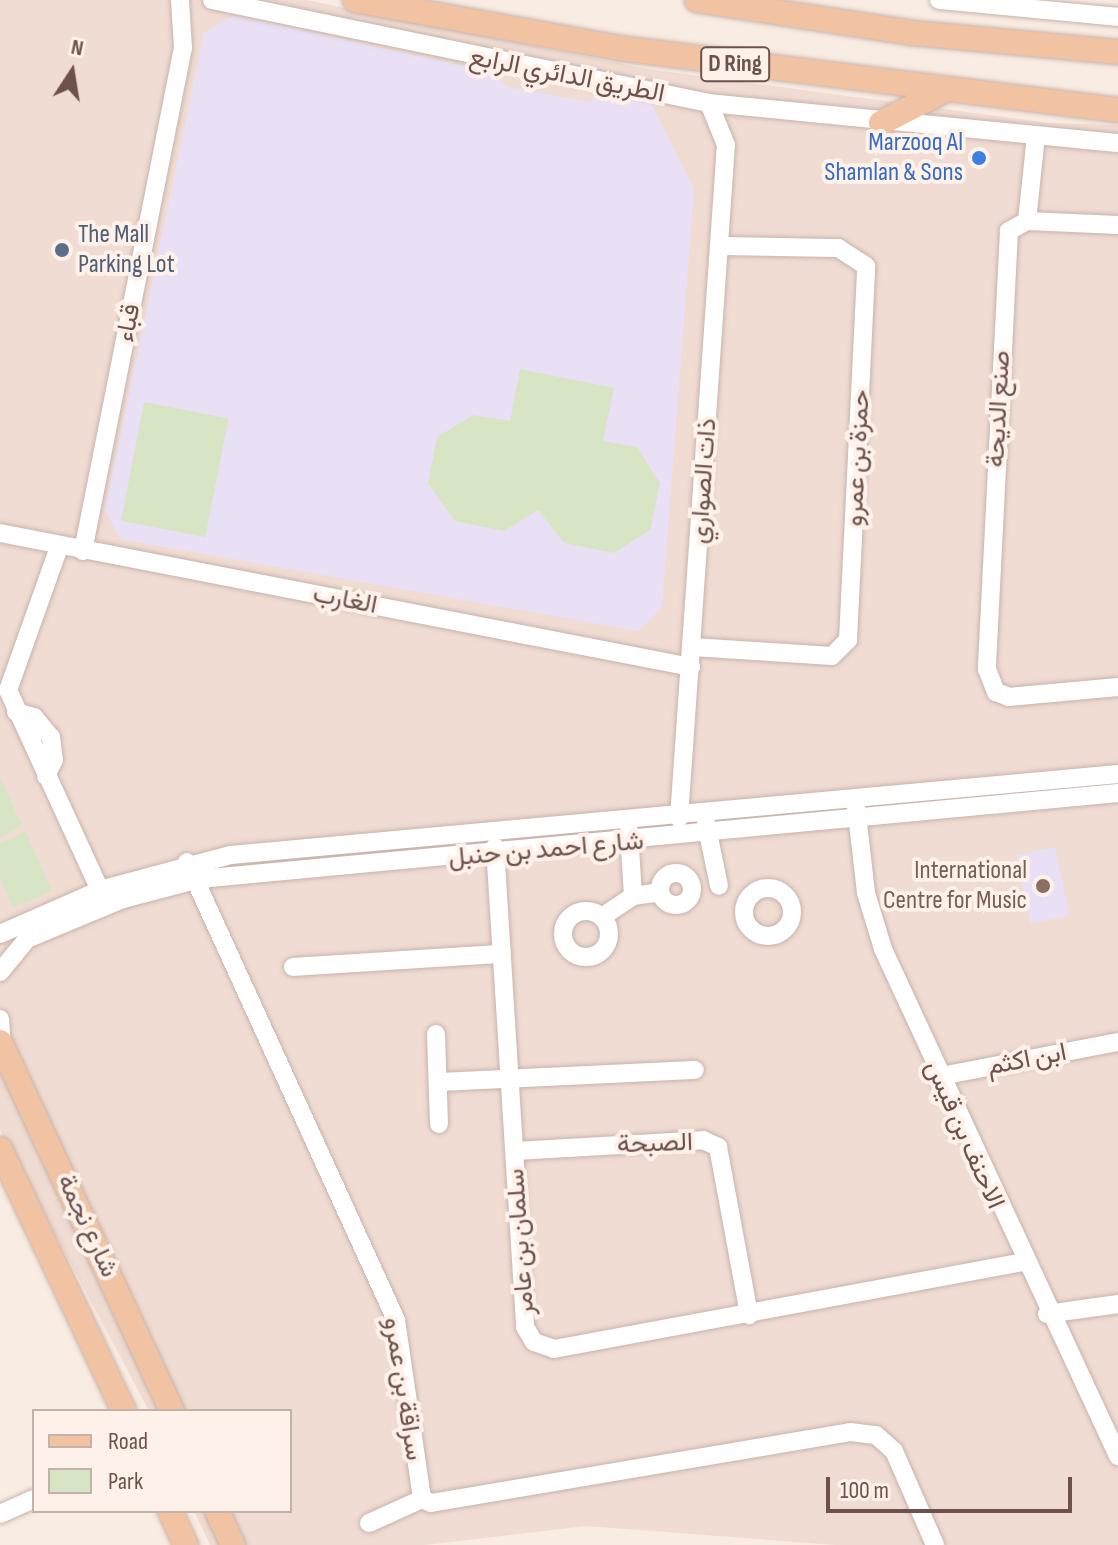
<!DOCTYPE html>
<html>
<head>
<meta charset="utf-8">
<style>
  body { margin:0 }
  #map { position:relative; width:1118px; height:1545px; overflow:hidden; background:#f9ece3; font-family:"Sofia Sans Condensed",Vazirmatn,sans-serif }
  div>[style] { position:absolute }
  .residential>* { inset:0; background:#f0dcd3 }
  .education>* { inset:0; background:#e9e0f5; transform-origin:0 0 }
  .green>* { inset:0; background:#d8e5c4; transform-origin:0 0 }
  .roads { filter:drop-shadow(0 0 2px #c8b3ab) drop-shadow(0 0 2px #c8b3ab) }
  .minor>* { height:18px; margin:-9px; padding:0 9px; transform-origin:9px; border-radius:9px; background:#fff }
  .minor>.ring { margin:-9px; padding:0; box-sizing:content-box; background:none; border:18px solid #fff; border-radius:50% }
  .major>* { height:24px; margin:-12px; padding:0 12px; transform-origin:12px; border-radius:12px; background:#f1c3a3 }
  .dots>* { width:22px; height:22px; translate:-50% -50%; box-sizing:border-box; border:4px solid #fdf1e9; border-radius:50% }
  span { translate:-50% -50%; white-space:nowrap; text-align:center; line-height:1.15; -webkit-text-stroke:8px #fdf1e9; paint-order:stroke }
  .shield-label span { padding:2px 6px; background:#fdf1e9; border:2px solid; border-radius:6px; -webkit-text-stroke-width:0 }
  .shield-label { font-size:24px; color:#6e514c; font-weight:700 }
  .street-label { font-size:26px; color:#6e514c }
  .shop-label { font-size:26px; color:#366cbe }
  .right { translate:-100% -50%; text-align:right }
  .service-label { font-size:26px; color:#4e5e75 }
  .left { translate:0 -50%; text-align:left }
  .education-label { font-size:26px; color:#785e54 }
  .legend { position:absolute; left:32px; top:1409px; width:260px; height:104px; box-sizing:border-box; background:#fdf1e9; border:2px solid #c4b1aa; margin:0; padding:10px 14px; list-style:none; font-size:24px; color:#6e514c }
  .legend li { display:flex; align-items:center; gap:16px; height:40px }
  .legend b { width:40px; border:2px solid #c4b1aa }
  .north { position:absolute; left:32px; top:32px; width:80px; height:80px; -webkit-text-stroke:6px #fdf1e9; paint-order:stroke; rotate:12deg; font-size:22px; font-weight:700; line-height:32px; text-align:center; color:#6e514c }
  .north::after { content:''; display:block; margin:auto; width:28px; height:36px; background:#6e514c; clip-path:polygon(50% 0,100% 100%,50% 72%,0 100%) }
  .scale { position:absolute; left:826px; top:1477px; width:246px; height:36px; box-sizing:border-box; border:4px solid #6e514c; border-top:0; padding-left:10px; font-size:24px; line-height:28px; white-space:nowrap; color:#6e514c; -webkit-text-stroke:6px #fdf1e9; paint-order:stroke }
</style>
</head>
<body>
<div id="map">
  <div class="residential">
    <div style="clip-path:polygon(0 0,306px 0,647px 69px,1050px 123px,1118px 125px,1118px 1545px,835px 1545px,586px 1526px,425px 1545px,210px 1545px,194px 1511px,290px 1511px,290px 1411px,149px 1411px,0 1130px)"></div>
  </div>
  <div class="education">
    <div style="clip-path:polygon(234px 15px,492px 72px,507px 87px,590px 102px,595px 94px,651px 103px,694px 189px,662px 607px,639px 631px,120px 539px,105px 509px,204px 33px)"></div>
    <div style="left:1055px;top:847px;width:70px;height:40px;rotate:78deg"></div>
  </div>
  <div class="green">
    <div style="clip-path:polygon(520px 369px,614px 388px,603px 441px,637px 447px,660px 483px,650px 530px,614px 553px,564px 543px,538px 510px,504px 531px,455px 521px,428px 484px,437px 437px,473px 415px,510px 421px)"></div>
    <div style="left:144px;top:402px;width:86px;height:121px;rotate:11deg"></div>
    <div style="clip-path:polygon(0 776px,22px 826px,0 837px)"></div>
    <div style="clip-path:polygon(26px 832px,52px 891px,13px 908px,0 877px,0 843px)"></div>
  </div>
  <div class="roads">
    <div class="minor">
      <div style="left:212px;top:0;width:508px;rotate:11.71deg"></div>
      <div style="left:709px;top:103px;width:411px;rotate:5.6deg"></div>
      <div style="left:939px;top:0;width:180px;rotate:5.4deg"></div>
      <div style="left:1027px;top:221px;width:85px;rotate:-84deg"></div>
      <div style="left:1118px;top:225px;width:91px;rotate:-177.5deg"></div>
      <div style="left:1027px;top:221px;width:21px;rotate:151deg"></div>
      <div style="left:1009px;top:231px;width:439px;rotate:92.9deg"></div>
      <div style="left:987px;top:669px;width:25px;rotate:69deg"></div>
      <div style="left:996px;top:692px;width:14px;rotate:21deg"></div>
      <div style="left:1009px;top:697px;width:109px;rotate:-5.2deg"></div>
      <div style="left:0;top:533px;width:704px;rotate:10.97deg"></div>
      <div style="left:59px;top:547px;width:152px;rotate:109.6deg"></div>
      <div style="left:8px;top:690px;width:220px;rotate:65.3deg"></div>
      <div style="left:83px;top:551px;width:513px;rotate:-78.76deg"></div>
      <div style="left:183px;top:48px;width:48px;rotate:-93.6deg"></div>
      <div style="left:693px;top:647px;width:139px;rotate:3.7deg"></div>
      <div style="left:832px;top:656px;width:23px;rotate:-45deg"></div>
      <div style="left:848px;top:640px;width:374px;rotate:-87.2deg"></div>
      <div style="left:866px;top:266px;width:33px;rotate:-147deg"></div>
      <div style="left:838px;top:248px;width:118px;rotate:-179deg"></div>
      <div style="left:16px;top:712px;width:19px;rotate:16deg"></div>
      <div style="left:34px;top:717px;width:26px;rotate:50deg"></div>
      <div style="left:51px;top:737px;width:23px;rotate:83deg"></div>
      <div style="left:54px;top:760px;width:18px;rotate:117deg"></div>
      <div style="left:856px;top:806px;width:88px;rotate:83.4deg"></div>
      <div style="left:866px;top:893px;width:59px;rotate:73.1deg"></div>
      <div style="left:883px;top:949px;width:559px;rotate:65.13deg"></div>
      <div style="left:679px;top:818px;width:675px;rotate:-86.01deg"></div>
      <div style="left:726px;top:145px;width:45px;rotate:-112deg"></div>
      <div style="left:706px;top:823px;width:64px;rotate:78.3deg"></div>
      <div style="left:629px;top:831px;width:65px;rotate:86.5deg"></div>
      <div style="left:495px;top:847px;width:481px;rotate:86.4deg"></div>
      <div style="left:525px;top:1327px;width:17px;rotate:59deg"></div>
      <div style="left:534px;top:1342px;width:21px;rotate:19deg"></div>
      <div style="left:554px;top:1349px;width:476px;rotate:-10.5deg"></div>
      <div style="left:187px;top:862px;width:503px;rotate:65.47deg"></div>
      <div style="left:396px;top:1320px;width:181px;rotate:81.7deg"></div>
      <div style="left:422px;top:1499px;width:10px;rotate:24deg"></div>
      <div style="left:431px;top:1503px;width:425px;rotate:-9.6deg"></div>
      <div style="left:850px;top:1432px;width:26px;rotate:7deg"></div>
      <div style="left:876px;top:1435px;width:24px;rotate:42deg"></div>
      <div style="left:894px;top:1451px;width:103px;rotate:66.4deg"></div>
      <div class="ring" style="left:660px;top:873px;width:14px;height:14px"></div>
      <div class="ring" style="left:744px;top:888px;width:30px;height:30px"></div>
      <div class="ring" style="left:563px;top:911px;width:28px;height:28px"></div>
      <div style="left:602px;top:917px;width:37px;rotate:-34deg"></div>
      <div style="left:633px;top:896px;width:27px;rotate:-8deg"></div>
      <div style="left:0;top:934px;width:109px;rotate:-23.7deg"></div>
      <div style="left:100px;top:890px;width:136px;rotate:-15deg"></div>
      <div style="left:231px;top:855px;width:891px;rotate:-5.22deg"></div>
      <div style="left:293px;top:967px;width:209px;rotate:-3.6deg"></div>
      <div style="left:0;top:972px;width:43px;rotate:-50.7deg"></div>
      <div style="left:27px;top:939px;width:104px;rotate:-22.6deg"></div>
      <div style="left:123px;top:899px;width:79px;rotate:-14.7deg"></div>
      <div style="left:199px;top:879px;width:923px;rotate:-5.35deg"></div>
      <div style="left:0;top:1019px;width:27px;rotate:86deg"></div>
      <div style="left:436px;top:1034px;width:90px;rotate:88.1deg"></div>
      <div style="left:936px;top:1077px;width:185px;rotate:-10.9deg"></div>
      <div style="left:438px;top:1082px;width:257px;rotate:-2.7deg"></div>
      <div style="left:515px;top:1151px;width:188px;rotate:-3.3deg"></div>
      <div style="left:703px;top:1140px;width:17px;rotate:25deg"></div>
      <div style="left:718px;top:1147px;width:171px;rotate:79.5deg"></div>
      <div style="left:1047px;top:1314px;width:72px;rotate:-8deg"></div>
      <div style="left:0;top:1514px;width:37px;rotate:-24deg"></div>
      <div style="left:369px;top:1523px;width:58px;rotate:-24.4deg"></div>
    </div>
    <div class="major">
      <div style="left:355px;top:0;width:267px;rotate:10.3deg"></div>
      <div style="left:618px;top:48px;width:504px;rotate:7.07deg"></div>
      <div style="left:697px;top:0;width:219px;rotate:8.7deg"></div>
      <div style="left:913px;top:33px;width:206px;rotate:5.3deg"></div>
      <div style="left:881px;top:123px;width:74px;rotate:-27.3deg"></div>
      <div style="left:0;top:1042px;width:407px;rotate:65deg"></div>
      <div style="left:0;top:1149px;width:290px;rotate:64.7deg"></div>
      <div style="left:170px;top:1511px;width:38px;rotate:65deg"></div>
      <div style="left:217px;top:1511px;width:38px;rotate:65deg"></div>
    </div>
  </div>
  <div class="dots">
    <div style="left:979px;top:158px;background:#3f7fe0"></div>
    <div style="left:62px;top:250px;background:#5c6f8a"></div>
    <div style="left:1043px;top:886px;background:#8d6e63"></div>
  </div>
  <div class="shield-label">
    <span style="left:735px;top:64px">D Ring</span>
  </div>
  <div class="street-label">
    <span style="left:567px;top:76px;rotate:11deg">الطريق الدائري الرابع</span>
    <span style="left:129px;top:323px;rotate:-79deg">قباء</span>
    <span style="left:999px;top:409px;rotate:-87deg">صنع الديحة</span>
    <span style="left:858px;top:458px;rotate:-87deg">حمزة بن عمرو</span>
    <span style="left:704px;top:481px;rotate:-86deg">ذات الصواري</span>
    <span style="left:345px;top:600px;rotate:11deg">الغارب</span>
    <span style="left:546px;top:850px;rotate:-5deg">شارع احمد بن حنبل</span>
    <span style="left:1027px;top:1060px;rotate:-11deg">ابن اكثم</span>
    <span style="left:964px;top:1135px;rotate:66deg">الاحنف بن قيس</span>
    <span style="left:655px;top:1144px;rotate:-2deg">الصبحة</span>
    <span style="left:87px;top:1226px;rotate:65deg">شارع نجمة</span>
    <span style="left:521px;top:1242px;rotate:-94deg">سلمان بن عامر</span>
    <span style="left:403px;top:1389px;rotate:81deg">سراقة بن عمرو</span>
  </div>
  <div class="shop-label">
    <span class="right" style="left:963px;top:158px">Marzooq Al<br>Shamlan &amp; Sons</span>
  </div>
  <div class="service-label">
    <span class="left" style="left:78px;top:250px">The Mall<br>Parking Lot</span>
  </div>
  <div class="education-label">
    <span class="right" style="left:1027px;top:886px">International<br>Centre for Music</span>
  </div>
  <ul class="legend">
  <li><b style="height:10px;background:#f1c3a3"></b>Road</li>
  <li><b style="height:22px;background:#d8e5c4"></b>Park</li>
  </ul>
  <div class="north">N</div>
  <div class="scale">100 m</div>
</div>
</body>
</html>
